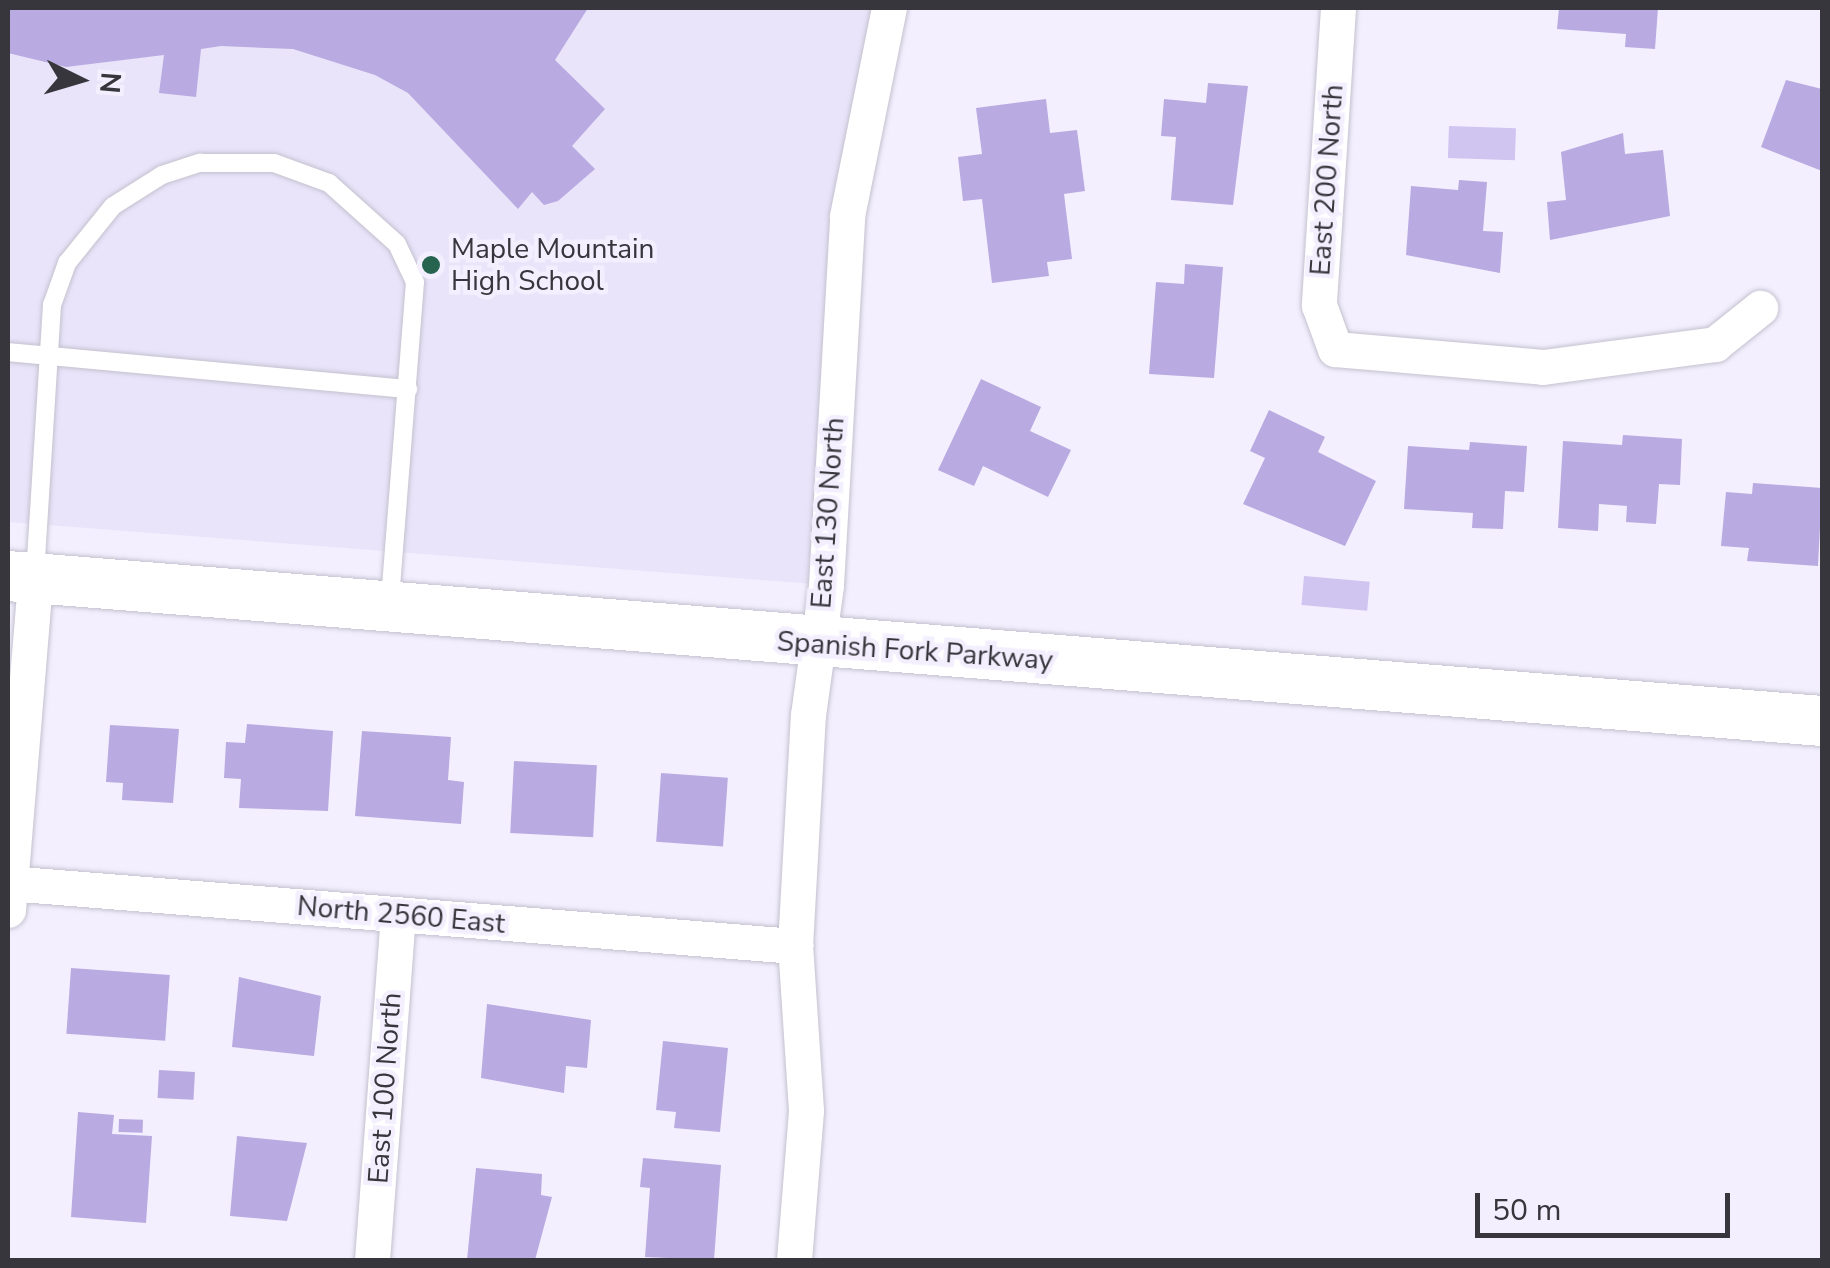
<!DOCTYPE html>
<html>
<head>
<meta charset="utf-8">
<style>
  body { margin:0 }
  #map { position:relative; width:1830px; height:1268px; overflow:hidden; background:#f3effe; font-family:"Nunito Sans",sans-serif }
  div>[style] { position:absolute }
  .built>* { inset:0; background:#e9e4fa }
  .green>* { inset:0; background:#d0c4f1; transform-origin:0 0 }
  .building>* { inset:0; background:#b9aae1; transform-origin:0 0 }
  .roads { filter:drop-shadow(0 0 2px #c4c1cf) drop-shadow(0 0 2px #c4c1cf) }
  .lane>* { height:18px; margin:-9px; padding:0 9px; transform-origin:9px; border-radius:9px; background:#fff }
  .street>* { height:35px; margin:-17.5px; padding:0 17.5px; transform-origin:17.5px; border-radius:17.5px; background:#fff }
  .secondary>* { height:50px; margin:-25px; padding:0 25px; transform-origin:25px; border-radius:25px; background:#fff }
  .dots>* { width:28px; height:28px; translate:-50% -50%; box-sizing:border-box; border:5px solid #f3effe; border-radius:50% }
  span { translate:-50% -50%; white-space:nowrap; text-align:center; line-height:1.15; -webkit-text-stroke:9px #f3effe; paint-order:stroke }
  .street-label { font-size:28px; color:#37363c }
  .poi-label { font-size:28px; color:#37363c }
  .left { translate:0 -50%; text-align:left }
  .frame { position:absolute; inset:0; border:10px solid #37363c; pointer-events:none }
  .north { position:absolute; left:30px; top:30px; width:100px; height:100px; -webkit-text-stroke:8px #f3effe; paint-order:stroke; rotate:95deg; font-size:28px; font-weight:700; line-height:40px; text-align:center; color:#37363c }
  .north::after { content:''; display:block; margin:auto; width:35px; height:45px; background:#37363c; clip-path:polygon(50% 0,100% 100%,50% 72%,0 100%) }
  .scale { position:absolute; left:1475px; top:1193px; width:255px; height:45px; box-sizing:border-box; border:5px solid #37363c; border-top:0; padding-left:12px; font-size:30px; line-height:35px; white-space:nowrap; color:#37363c; -webkit-text-stroke:8px #f3effe; paint-order:stroke }
</style>
</head>
<body>
<div id="map">
  <div class="built">
    <div style="clip-path:polygon(8px 8px,877px 8px,826px 585px,8px 522px)"></div>
  </div>
  <div class="green">
    <div style="left:1449px;top:126px;width:67px;height:32px;rotate:2deg"></div>
    <div style="left:1304px;top:576px;width:66px;height:29px;rotate:5deg"></div>
  </div>
  <div class="building">
    <div style="clip-path:polygon(8px 8px,588px 8px,555px 60px,605px 109px,572px 146px,595px 169px,558px 201px,544px 205px,532px 192px,518px 209px,408px 93px,375px 75px,293px 49px,221px 46px,201px 49px,196px 97px,159px 93px,164px 55px,66px 67px,8px 53px)"></div>
    <div style="clip-path:polygon(1559px 8px,1658px 8px,1655px 49px,1625px 47px,1626px 34px,1557px 29px)"></div>
    <div style="clip-path:polygon(1786px 80px,1822px 89px,1822px 171px,1761px 147px)"></div>
    <div style="clip-path:polygon(1208px 83px,1248px 86px,1233px 205px,1171px 200px,1176px 137px,1161px 136px,1164px 99px,1206px 103px)"></div>
    <div style="clip-path:polygon(1046px 99px,1050px 133px,1077px 130px,1085px 191px,1064px 194px,1072px 259px,1047px 262px,1049px 276px,992px 283px,982px 199px,963px 201px,958px 157px,982px 154px,976px 108px)"></div>
    <div style="clip-path:polygon(1623px 133px,1625px 154px,1663px 150px,1670px 216px,1550px 240px,1547px 202px,1566px 200px,1561px 152px)"></div>
    <div style="clip-path:polygon(1459px 180px,1487px 182px,1483px 231px,1503px 232px,1500px 273px,1406px 255px,1411px 186px,1458px 190px)"></div>
    <div style="clip-path:polygon(1185px 264px,1223px 267px,1214px 378px,1149px 374px,1156px 282px,1184px 284px)"></div>
    <div style="clip-path:polygon(981px 379px,1041px 407px,1030px 431px,1071px 450px,1048px 497px,983px 466px,974px 486px,938px 470px)"></div>
    <div style="clip-path:polygon(1269px 410px,1325px 437px,1318px 452px,1376px 481px,1345px 546px,1243px 504px,1265px 458px,1250px 451px)"></div>
    <div style="clip-path:polygon(1623px 435px,1682px 439px,1680px 485px,1659px 484px,1656px 524px,1626px 522px,1627px 506px,1599px 504px,1598px 531px,1558px 528px,1563px 441px,1622px 445px)"></div>
    <div style="clip-path:polygon(1470px 442px,1527px 446px,1524px 492px,1505px 491px,1503px 529px,1472px 528px,1473px 513px,1404px 509px,1408px 446px,1469px 450px)"></div>
    <div style="clip-path:polygon(1753px 483px,1822px 488px,1818px 566px,1747px 561px,1749px 548px,1721px 546px,1726px 492px,1752px 494px)"></div>
    <div style="clip-path:polygon(247px 724px,333px 731px,328px 811px,239px 808px,241px 779px,224px 778px,226px 742px,245px 743px)"></div>
    <div style="clip-path:polygon(110px 725px,179px 729px,173px 803px,122px 800px,123px 783px,106px 782px)"></div>
    <div style="clip-path:polygon(362px 731px,451px 737px,448px 780px,464px 782px,461px 824px,355px 816px)"></div>
    <div style="left:514px;top:761px;width:83px;height:72px;rotate:3deg"></div>
    <div style="left:661px;top:773px;width:67px;height:69px;rotate:4deg"></div>
    <div style="left:71px;top:968px;width:99px;height:66px;rotate:4deg"></div>
    <div style="clip-path:polygon(239px 977px,321px 996px,314px 1056px,232px 1047px)"></div>
    <div style="clip-path:polygon(487px 1004px,591px 1020px,587px 1068px,566px 1066px,564px 1093px,481px 1078px)"></div>
    <div style="clip-path:polygon(663px 1041px,728px 1048px,720px 1132px,674px 1128px,676px 1112px,656px 1110px)"></div>
    <div style="left:159px;top:1070px;width:36px;height:28px;rotate:3deg"></div>
    <div style="clip-path:polygon(78px 1112px,114px 1115px,112px 1134px,152px 1136px,146px 1223px,71px 1217px)"></div>
    <div style="left:119px;top:1119px;width:24px;height:13px;rotate:2deg"></div>
    <div style="clip-path:polygon(237px 1136px,307px 1143px,287px 1221px,230px 1216px)"></div>
    <div style="clip-path:polygon(643px 1158px,721px 1165px,714px 1260px,645px 1257px,650px 1188px,640px 1187px)"></div>
    <div style="clip-path:polygon(476px 1168px,542px 1174px,541px 1195px,552px 1197px,535px 1260px,467px 1260px)"></div>
  </div>
  <div class="roads">
    <div class="lane">
      <div style="left:8px;top:352px;width:402px;rotate:5.3deg"></div>
      <div style="left:35px;top:575px;width:271px;rotate:-86.4deg"></div>
      <div style="left:52px;top:305px;width:45px;rotate:-70.3deg"></div>
      <div style="left:67px;top:263px;width:73px;rotate:-51.1deg"></div>
      <div style="left:113px;top:206px;width:58px;rotate:-32.3deg"></div>
      <div style="left:162px;top:175px;width:40px;rotate:-18deg"></div>
      <div style="left:200px;top:163px;width:74px"></div>
      <div style="left:274px;top:163px;width:59px;rotate:20deg"></div>
      <div style="left:329px;top:183px;width:91px;rotate:41.9deg"></div>
      <div style="left:397px;top:244px;width:42px;rotate:64.7deg"></div>
      <div style="left:415px;top:282px;width:322px;rotate:94.5deg"></div>
    </div>
    <div class="street">
      <div style="left:1338px;top:8px;width:298px;rotate:93.7deg"></div>
      <div style="left:1319px;top:305px;width:47px;rotate:70deg"></div>
      <div style="left:1335px;top:349px;width:209px;rotate:4.9deg"></div>
      <div style="left:1543px;top:367px;width:174px;rotate:-7.6deg"></div>
      <div style="left:1715px;top:344px;width:58px;rotate:-38.7deg"></div>
      <div style="left:8px;top:883px;width:790px;rotate:4.58deg"></div>
      <div style="left:8px;top:910px;width:332px;rotate:-85.3deg"></div>
      <div style="left:372px;top:1260px;width:346px;rotate:-85.7deg"></div>
      <div style="left:794px;top:1260px;width:150px;rotate:-85.4deg"></div>
      <div style="left:806px;top:1110px;width:164px;rotate:-93.8deg"></div>
      <div style="left:795px;top:946px;width:231px;rotate:-86.8deg"></div>
      <div style="left:808px;top:715px;width:131px;rotate:-82.1deg"></div>
      <div style="left:826px;top:585px;width:370px;rotate:-86.7deg"></div>
      <div style="left:847px;top:216px;width:212px;rotate:-78.6deg"></div>
    </div>
    <div class="secondary">
      <div style="left:8px;top:576px;width:1820px;rotate:4.57deg"></div>
    </div>
  </div>
  <div class="dots">
    <div style="left:431px;top:265px;background:#266450"></div>
  </div>
  <div class="street-label">
    <span style="left:1327px;top:180px;rotate:-86deg">East 200 North</span>
    <span style="left:828px;top:513px;rotate:-86deg">East 130 North</span>
    <span style="left:915px;top:651px;rotate:4deg">Spanish Fork Parkway</span>
    <span style="left:401px;top:915px;rotate:5deg">North 2560 East</span>
    <span style="left:385px;top:1088px;rotate:-86deg">East 100 North</span>
  </div>
  <div class="poi-label">
    <span class="left" style="left:451px;top:265px">Maple Mountain<br>High School</span>
  </div>
  <div class="frame"></div>
  <div class="north">N</div>
  <div class="scale">50 m</div>
</div>
</body>
</html>
